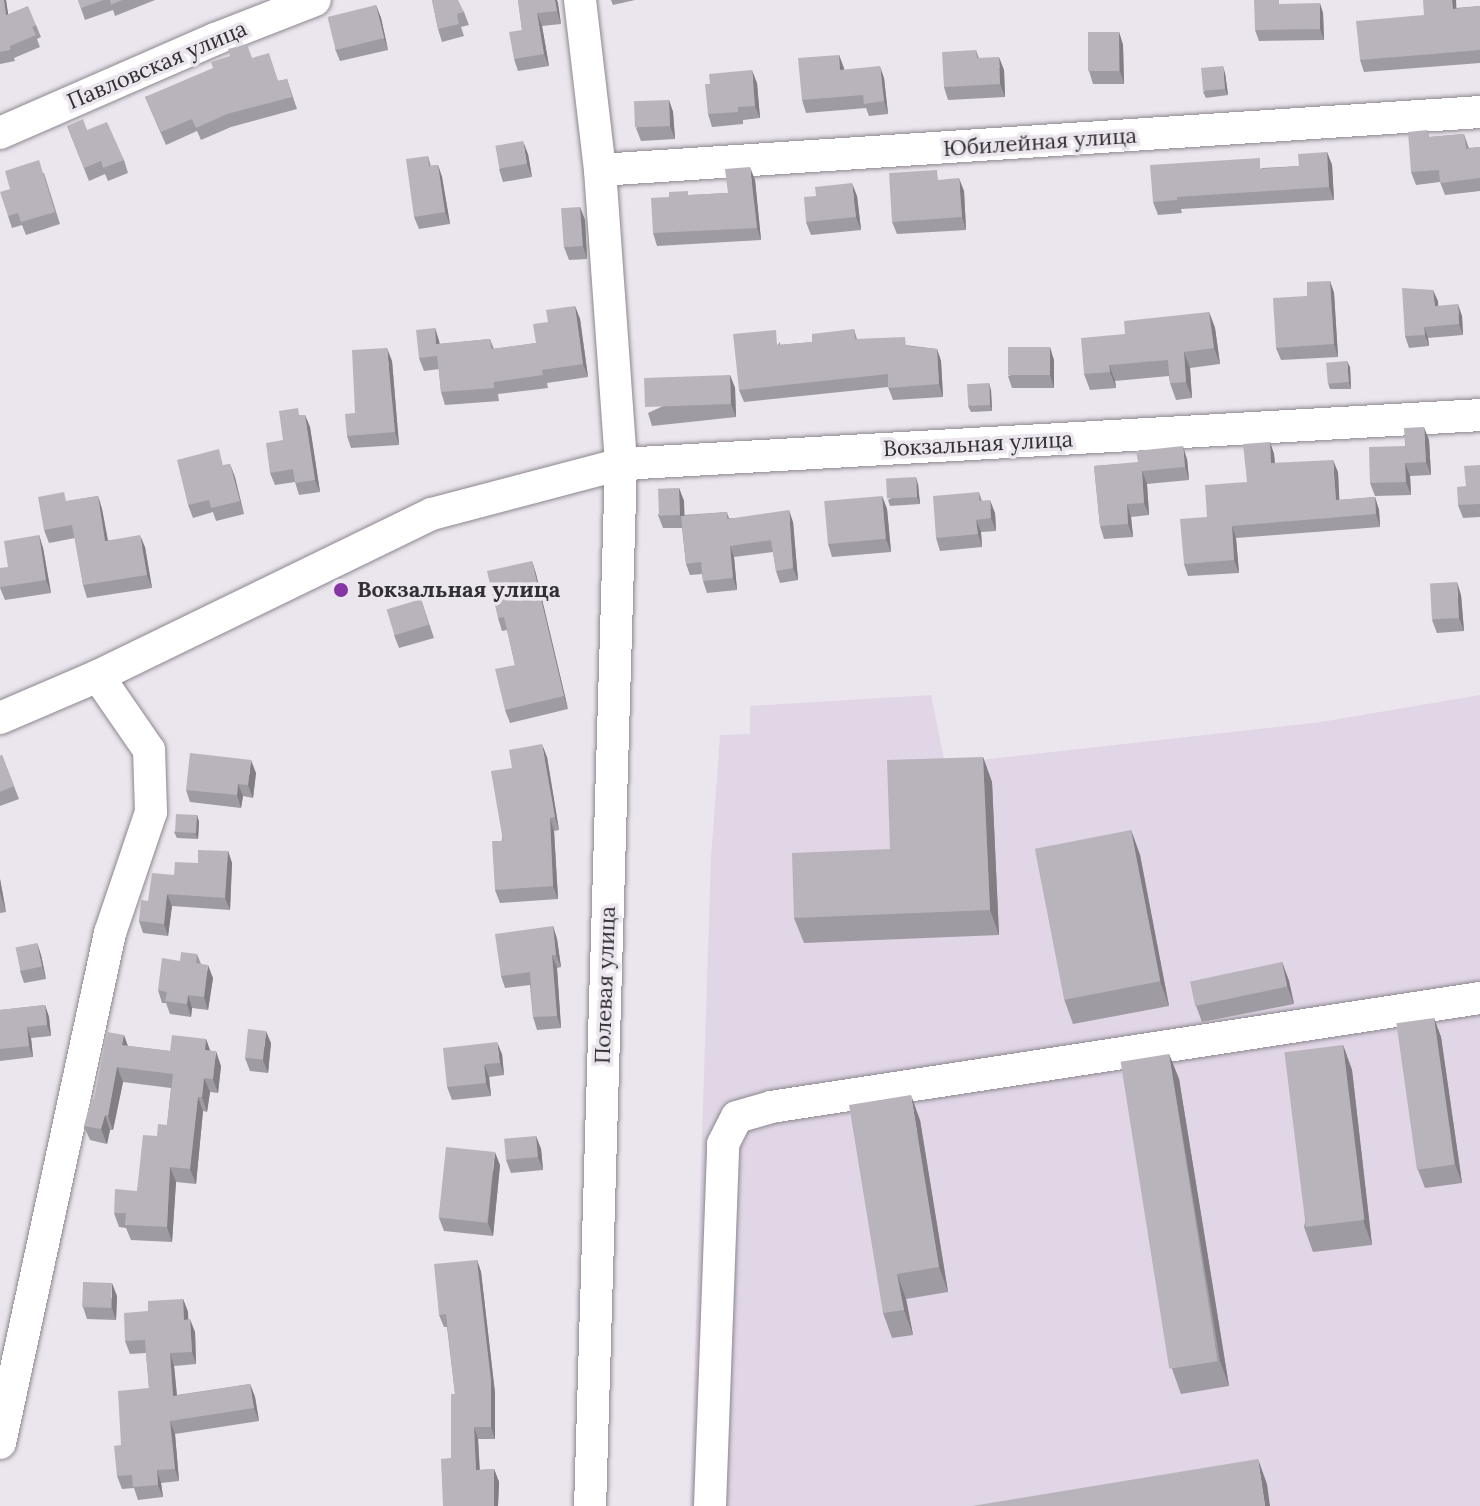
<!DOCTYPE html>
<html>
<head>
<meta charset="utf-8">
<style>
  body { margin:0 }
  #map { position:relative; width:1480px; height:1506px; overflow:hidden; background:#ebe5ed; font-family:Lora,serif }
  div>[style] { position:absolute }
  .built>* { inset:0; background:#e1d6e6 }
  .roads { filter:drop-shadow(0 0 2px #8c878f) drop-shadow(0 0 2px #8c878f) }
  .minor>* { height:32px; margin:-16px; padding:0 16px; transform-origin:16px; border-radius:16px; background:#fff }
  .wall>* { inset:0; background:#9f9ba2 }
  .shaded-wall>* { inset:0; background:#827e84 }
  .building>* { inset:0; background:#b9b4bc; transform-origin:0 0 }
  .dots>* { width:22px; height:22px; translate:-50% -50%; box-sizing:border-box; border:4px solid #ebe5ed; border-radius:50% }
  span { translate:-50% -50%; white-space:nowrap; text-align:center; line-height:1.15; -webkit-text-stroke:7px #ebe5ed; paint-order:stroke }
  .street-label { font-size:22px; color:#312f32 }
  .poi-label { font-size:22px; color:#312f32; font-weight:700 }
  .left { translate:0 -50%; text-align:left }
</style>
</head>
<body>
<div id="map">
  <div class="built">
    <div style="clip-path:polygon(931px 695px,945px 764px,1321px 722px,1480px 695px,1480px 1506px,690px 1506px,711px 859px,720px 735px,750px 734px,750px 706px)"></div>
  </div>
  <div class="roads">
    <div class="minor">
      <div style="left:580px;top:0;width:171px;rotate:83.3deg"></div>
      <div style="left:600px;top:170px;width:295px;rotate:85.9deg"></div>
      <div style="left:621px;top:464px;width:1042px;rotate:91.7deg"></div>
      <div style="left:0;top:133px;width:235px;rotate:-23.6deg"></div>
      <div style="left:215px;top:39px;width:107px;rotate:-21.3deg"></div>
      <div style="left:600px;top:170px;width:882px;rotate:-3.77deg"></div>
      <div style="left:0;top:718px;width:107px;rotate:-23.2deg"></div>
      <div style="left:98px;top:676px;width:371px;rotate:-25.9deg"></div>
      <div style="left:432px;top:514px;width:196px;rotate:-14.8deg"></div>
      <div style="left:621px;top:464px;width:860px;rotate:-3.26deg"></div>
      <div style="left:0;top:1443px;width:522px;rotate:-77.83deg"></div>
      <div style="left:110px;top:933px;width:128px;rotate:-71.3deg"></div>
      <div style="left:151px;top:812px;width:62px;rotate:-91.8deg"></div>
      <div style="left:149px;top:750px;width:90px;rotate:-124.6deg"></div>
      <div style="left:710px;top:1506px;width:362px;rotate:-87.9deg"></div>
      <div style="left:723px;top:1144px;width:30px;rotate:-63deg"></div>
      <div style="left:737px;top:1117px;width:35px;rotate:-16deg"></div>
      <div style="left:771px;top:1107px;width:717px;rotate:-8.74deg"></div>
    </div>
  </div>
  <div class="wall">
    <div style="clip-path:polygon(0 0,6px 0,8px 14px,36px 25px,41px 37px,37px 39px,40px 47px,14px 58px,15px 61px,0 64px)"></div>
    <div style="clip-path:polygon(78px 0,155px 0,115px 16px,113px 10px,85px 20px)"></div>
    <div style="clip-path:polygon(432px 0,464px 12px,469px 25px,461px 27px,464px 36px,442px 42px,438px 29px)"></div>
    <div style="clip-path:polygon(518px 0,557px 0,561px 24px,542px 26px,549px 66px,518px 71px,514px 59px,522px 30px)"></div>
    <div style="clip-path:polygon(611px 0,635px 0,613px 5px)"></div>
    <div style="clip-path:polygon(1456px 0,1456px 8px,1480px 6px,1480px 63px,1364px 72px,1360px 60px,1424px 15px)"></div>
    <div style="clip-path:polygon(1282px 4px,1323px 13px,1324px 40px,1259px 41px,1255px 30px)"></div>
    <div style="clip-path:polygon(376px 5px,381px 18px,388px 50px,340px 61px,335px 49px)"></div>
    <div style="clip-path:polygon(1119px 32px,1123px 45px,1124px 84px,1093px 84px,1089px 71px)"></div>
    <div style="clip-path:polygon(976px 50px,979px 58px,1004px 70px,1005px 97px,948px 100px,944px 87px)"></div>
    <div style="clip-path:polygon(839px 55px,844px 70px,884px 78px,888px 114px,869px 116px,866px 108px,806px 113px,802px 100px)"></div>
    <div style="clip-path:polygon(252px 58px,279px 81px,287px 79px,297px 109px,231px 127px,201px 140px,197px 131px,166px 145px,145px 97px)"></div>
    <div style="clip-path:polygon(1225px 73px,1228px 95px,1206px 98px,1203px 92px)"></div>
    <div style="clip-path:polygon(757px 83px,760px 118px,743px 120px,743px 124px,712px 127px,708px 114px)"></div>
    <div style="clip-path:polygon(669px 100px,673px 112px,675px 139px,641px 141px,636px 128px)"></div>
    <div style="clip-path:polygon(67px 126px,87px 130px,124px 160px,128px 173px,108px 181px,105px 174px,89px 181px)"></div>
    <div style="clip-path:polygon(1427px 130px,1429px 137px,1464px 134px,1469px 148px,1480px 147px,1480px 191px,1445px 195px,1440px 182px,1416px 185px,1411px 172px)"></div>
    <div style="clip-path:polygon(1327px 152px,1332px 165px,1334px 200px,1181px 209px,1182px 213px,1158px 215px,1153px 202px,1263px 168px,1299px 166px)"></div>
    <div style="clip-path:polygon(528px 154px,532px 177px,503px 182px,499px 169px)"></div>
    <div style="clip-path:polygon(428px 156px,431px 166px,438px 165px,442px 177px,450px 224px,419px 229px,414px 217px)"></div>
    <div style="clip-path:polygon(44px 173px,60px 224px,26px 235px,22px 225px,12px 228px,8px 216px,10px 189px)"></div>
    <div style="clip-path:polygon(755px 180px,761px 240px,657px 246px,653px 233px,690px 195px,728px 193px)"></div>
    <div style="clip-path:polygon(941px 180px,964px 191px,966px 230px,897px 234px,892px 222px)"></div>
    <div style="clip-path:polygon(857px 196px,861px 230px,811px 235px,806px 222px)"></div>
    <div style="clip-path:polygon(580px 207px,585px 220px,587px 259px,569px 260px,564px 247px)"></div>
    <div style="clip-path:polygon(1330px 281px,1334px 293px,1338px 357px,1281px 360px,1276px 348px,1307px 296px)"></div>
    <div style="clip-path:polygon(1433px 290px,1438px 306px,1462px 316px,1463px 335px,1428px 338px,1429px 346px,1409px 348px,1405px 336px)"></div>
    <div style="clip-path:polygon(575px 306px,580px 319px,588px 377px,547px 383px,548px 388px,498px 394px,499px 401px,445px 405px,441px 392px,439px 369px,424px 371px,419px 358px,435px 328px,440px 344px,490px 339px,494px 349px,536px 343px,548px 322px)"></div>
    <div style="clip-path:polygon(1209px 312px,1215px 328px,1220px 364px,1190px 368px,1192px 398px,1176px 400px,1170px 383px,1169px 376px,1115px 381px,1116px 388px,1090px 390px,1084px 374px,1125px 334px)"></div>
    <div style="clip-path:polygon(854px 329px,857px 339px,937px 349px,941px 361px,943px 397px,893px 400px,888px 387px,744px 402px,739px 390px,780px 342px,780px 345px,812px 342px)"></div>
    <div style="clip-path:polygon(1054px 360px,1054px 388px,1012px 388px,1008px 376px)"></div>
    <div style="clip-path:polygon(392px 361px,399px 445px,351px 448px,347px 436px,355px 413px)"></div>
    <div style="clip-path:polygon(1350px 367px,1351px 389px,1330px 389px,1328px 383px)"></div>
    <div style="clip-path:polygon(730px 375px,735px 388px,736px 417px,652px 426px,648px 413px)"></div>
    <div style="clip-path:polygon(991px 390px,992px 411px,971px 412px,968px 406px)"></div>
    <div style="clip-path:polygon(300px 415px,305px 415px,310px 427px,320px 492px,299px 495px,295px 482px,275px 485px,270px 473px,283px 440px)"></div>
    <div style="clip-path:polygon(1429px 440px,1431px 475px,1410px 476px,1411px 495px,1375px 496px,1370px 483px,1405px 446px)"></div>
    <div style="clip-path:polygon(1270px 442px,1274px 454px,1275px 463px,1338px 472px,1339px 500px,1375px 497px,1379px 510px,1380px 527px,1236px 538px,1239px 573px,1188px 576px,1184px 564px,1207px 517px,1247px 482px)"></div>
    <div style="clip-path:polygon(1187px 459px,1189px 480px,1147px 484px,1149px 515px,1131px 517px,1133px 537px,1104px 539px,1100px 526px,1094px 466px)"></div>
    <div style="clip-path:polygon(230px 464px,244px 514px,216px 521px,213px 512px,193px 518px,188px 505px,224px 465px)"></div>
    <div style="clip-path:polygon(1480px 465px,1480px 517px,1463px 518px,1458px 505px,1466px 486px)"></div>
    <div style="clip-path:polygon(918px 484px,920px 504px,890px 506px,888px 500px)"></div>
    <div style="clip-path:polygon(679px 488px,684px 501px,684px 515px,727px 512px,729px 518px,793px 522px,798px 580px,780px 583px,776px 571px,773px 552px,734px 557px,737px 590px,707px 593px,703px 581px,702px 574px,690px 575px,686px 564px,682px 528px,663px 528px,658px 515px)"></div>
    <div style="clip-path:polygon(979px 492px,982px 501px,995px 513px,996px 531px,981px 532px,982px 547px,940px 551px,936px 538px)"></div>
    <div style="clip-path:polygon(98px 496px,102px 509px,108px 540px,145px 547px,152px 588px,87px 598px,83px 585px,75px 538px,49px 543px,44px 530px,67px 501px)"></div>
    <div style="clip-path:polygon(882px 496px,887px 509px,891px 552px,832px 557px,828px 544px)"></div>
    <div style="clip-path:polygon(39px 535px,43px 548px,51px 593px,5px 600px,0 588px,8px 567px)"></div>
    <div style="clip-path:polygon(532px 561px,536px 574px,568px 709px,510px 723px,505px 710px,515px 665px,507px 630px,502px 631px,498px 618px)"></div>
    <div style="clip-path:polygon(1461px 595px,1464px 631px,1437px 633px,1432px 620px)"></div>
    <div style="clip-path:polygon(421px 599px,434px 638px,399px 648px,394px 635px)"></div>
    <div style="clip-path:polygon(2px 755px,19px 799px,0 806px,0 756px)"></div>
    <div style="clip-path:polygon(547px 757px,559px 830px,554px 831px,558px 899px,500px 903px,495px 890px,512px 768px)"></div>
    <div style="clip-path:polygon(983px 757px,992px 782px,999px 935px,804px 943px,794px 918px,890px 849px)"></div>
    <div style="clip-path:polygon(256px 773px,253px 798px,243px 796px,241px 808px,190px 802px,186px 790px)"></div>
    <div style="clip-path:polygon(197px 815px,199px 822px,198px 839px,177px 838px,174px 832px)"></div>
    <div style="clip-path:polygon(1131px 830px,1140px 855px,1169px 1006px,1073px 1024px,1064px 999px)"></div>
    <div style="clip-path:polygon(228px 851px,232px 863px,230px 910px,172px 906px,168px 936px,143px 933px,139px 921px,148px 901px,174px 875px,198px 863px)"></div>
    <div style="clip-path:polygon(0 879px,6px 912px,0 913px)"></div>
    <div style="clip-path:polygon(553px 926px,557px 939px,561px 967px,557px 968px,561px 1028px,537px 1030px,533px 1017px,530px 985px,505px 988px,501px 976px)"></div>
    <div style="clip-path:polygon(37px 943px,41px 955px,46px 979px,24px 983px,20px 971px)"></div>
    <div style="clip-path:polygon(197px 954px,201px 964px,213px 978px,208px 1010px,192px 1008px,191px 1017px,170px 1014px,166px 1003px,162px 1003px,158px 990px,180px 961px)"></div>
    <div style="clip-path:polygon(1282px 962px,1289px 981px,1294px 1004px,1202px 1022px,1195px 1003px)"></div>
    <div style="clip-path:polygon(45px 1005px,49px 1017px,51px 1036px,31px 1038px,33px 1057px,0 1061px,0 1010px)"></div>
    <div style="clip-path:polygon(1434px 1018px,1441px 1037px,1462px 1183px,1425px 1188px,1418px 1170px)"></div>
    <div style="clip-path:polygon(124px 1035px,128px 1046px,170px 1051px,206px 1039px,210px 1051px,221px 1066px,218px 1093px,210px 1092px,207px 1112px,203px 1111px,196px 1184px,176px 1182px,172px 1242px,131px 1240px,126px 1228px,119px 1227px,114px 1213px,137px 1191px,157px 1136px,167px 1125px,171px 1088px,123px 1082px,113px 1130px,110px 1130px,107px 1144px,90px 1140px,84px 1126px,94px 1099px)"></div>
    <div style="clip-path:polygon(271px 1043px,268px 1073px,250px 1071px,245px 1058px)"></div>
    <div style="clip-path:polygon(1343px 1045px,1352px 1070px,1372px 1245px,1313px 1252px,1304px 1227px)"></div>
    <div style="clip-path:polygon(502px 1054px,504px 1075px,489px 1077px,491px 1096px,452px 1100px,447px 1087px)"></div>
    <div style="clip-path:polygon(1169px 1054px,1179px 1079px,1229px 1386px,1181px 1394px,1172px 1369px)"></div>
    <div style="clip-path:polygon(920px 1120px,948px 1292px,906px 1299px,913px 1335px,892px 1338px,883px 1313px)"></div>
    <div style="clip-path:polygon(536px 1136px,541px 1149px,543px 1170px,511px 1173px,506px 1160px)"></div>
    <div style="clip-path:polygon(500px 1165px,493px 1236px,444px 1231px,439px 1218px)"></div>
    <div style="clip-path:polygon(477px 1260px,481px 1272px,495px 1393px,495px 1439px,478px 1439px,480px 1470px,494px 1469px,499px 1482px,498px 1506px,443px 1506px,451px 1458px,455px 1394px,447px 1327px,444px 1327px,439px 1315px)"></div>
    <div style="clip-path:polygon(117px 1296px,116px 1320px,87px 1319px,83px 1307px)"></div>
    <div style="clip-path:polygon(183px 1299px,188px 1312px,188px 1319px,195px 1332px,196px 1364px,174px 1366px,177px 1395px,250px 1384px,255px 1397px,259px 1421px,175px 1434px,179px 1481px,161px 1483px,163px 1497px,138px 1500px,134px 1488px,122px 1489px,117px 1476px,121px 1445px,149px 1388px,146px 1353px,130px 1354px,125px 1341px,148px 1311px)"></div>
  </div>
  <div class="shaded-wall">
    <div style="clip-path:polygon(4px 0,6px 0,10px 27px,6px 15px)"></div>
    <div style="clip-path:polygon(555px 0,557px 0,558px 3px,561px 24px,557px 11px)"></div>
    <div style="clip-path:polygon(1452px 0,1456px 0,1457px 21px,1453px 9px)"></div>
    <div style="clip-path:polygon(1320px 3px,1323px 13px,1324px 40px,1320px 29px)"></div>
    <div style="clip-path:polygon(376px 5px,381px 18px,388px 50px,384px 38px)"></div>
    <div style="clip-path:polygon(537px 13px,542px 26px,549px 66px,544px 54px)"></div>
    <div style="clip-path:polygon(1119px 32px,1123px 45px,1124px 84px,1120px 71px)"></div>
    <div style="clip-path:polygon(839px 55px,844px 68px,845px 83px,840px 70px)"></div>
    <div style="clip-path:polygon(999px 57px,1004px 70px,1005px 97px,1000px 84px)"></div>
    <div style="clip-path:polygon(880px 66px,884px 78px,888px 114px,884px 101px)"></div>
    <div style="clip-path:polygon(1223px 66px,1225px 73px,1228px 95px,1225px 89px)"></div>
    <div style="clip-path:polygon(752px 70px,757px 83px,760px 118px,755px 106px)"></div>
    <div style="clip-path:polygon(669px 100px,673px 112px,675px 139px,670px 126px)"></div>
    <div style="clip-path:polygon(523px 141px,528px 154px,532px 177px,527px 164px)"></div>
    <div style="clip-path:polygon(1327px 152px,1332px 165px,1334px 200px,1329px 187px)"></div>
    <div style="clip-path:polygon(438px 165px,442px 177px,450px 224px,445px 212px)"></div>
    <div style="clip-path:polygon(750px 167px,755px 180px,761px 240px,757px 228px)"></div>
    <div style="clip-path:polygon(959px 178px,964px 191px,966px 230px,962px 217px)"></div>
    <div style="clip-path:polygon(852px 183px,857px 196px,861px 230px,856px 217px)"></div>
    <div style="clip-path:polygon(580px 207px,585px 220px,587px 259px,583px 246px)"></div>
    <div style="clip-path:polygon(1330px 281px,1334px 293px,1338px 357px,1334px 344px)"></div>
    <div style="clip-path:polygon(1433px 290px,1438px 301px,1439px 318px,1435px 306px)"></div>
    <div style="clip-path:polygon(1458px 304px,1462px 316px,1463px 335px,1459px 324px)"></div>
    <div style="clip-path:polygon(575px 306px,580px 319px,588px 377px,583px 364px)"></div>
    <div style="clip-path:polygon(1209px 312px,1215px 328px,1220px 364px,1214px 348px)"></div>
    <div style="clip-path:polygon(1424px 327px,1428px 338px,1429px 346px,1425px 335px)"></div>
    <div style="clip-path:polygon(435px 328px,439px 341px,441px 357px,436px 344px)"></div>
    <div style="clip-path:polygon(1050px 347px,1054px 360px,1054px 388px,1050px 375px)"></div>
    <div style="clip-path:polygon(387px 348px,392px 361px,399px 445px,395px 432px)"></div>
    <div style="clip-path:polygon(937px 349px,941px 361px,943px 397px,939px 384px)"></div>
    <div style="clip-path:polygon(1184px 352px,1190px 368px,1192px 398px,1186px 382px)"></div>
    <div style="clip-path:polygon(1347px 361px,1350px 367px,1351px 389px,1349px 382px)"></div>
    <div style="clip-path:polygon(1109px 365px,1115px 381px,1116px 388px,1110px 372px)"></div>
    <div style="clip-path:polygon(730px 375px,735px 388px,736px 417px,731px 404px)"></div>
    <div style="clip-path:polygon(989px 383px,991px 390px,992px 411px,990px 405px)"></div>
    <div style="clip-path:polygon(305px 415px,310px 427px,320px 492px,315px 480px)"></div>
    <div style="clip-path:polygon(1424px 427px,1429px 440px,1431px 475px,1426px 462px)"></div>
    <div style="clip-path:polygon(1270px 442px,1274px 454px,1276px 476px,1271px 463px)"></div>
    <div style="clip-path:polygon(1183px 446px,1187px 459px,1189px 480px,1185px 467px)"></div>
    <div style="clip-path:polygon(1333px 460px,1338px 472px,1340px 512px,1336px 500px)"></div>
    <div style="clip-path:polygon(1405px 463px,1410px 476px,1411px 495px,1406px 482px)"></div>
    <div style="clip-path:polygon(230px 464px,235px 477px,244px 514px,240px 501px)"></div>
    <div style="clip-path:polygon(1142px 471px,1147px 484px,1149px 515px,1144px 503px)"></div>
    <div style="clip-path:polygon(916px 477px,918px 484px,920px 504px,917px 497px)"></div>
    <div style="clip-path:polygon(679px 488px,684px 501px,685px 528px,680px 515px)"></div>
    <div style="clip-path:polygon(98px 496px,102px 509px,110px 553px,105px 541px)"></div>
    <div style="clip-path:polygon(882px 496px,887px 509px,891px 552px,886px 539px)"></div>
    <div style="clip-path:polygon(1375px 497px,1379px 510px,1380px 527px,1376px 514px)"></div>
    <div style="clip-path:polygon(990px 500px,995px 513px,996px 531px,991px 518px)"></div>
    <div style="clip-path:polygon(1127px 504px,1131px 517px,1133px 537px,1128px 524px)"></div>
    <div style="clip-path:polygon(789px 510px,793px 522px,798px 580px,793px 568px)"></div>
    <div style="clip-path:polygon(976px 520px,981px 532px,982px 547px,978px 534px)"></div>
    <div style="clip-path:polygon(1232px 526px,1236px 538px,1239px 573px,1234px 560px)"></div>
    <div style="clip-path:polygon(39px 535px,43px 548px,51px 593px,46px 580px)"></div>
    <div style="clip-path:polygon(140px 535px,145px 547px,152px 588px,147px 575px)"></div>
    <div style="clip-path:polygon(730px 546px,734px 557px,737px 590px,733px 578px)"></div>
    <div style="clip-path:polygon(532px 561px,536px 574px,568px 709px,564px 696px)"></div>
    <div style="clip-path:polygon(1457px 582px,1461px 595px,1464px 631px,1459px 618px)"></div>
    <div style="clip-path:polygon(542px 744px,547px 757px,559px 830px,555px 817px)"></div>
    <div style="clip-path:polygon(983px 757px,992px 782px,999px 935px,990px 910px)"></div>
    <div style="clip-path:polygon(251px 760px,256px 773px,253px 798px,248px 785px)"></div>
    <div style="clip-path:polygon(238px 784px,243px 796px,241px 808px,237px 795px)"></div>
    <div style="clip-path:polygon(197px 815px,199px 822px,198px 839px,195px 833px)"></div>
    <div style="clip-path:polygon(550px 818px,554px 831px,558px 899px,553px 886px)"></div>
    <div style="clip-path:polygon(1131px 830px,1140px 855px,1169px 1006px,1160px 981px)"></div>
    <div style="clip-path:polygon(228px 851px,232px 863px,230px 910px,225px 898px)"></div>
    <div style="clip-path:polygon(0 879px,6px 912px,0 892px)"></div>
    <div style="clip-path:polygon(167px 894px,172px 906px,168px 936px,164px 924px)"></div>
    <div style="clip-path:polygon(553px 926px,557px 939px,561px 967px,556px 955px)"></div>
    <div style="clip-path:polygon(37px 943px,41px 955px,46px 979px,42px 966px)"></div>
    <div style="clip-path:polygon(552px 955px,557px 968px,561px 1028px,557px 1016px)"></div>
    <div style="clip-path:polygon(1282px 962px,1289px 981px,1294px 1004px,1287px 986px)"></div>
    <div style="clip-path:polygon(208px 965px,213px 978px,208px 1010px,204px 997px)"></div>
    <div style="clip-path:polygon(188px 995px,192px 1008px,191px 1017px,187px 1004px)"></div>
    <div style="clip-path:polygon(45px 1005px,49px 1017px,51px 1036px,47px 1025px)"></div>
    <div style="clip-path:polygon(1434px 1018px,1441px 1037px,1462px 1183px,1455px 1164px)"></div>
    <div style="clip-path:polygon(27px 1027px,31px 1038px,33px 1057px,29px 1046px)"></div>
    <div style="clip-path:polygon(266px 1031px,271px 1043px,268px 1073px,263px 1060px)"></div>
    <div style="clip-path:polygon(124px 1035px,129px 1050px,122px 1045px)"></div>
    <div style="clip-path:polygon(206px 1039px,211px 1053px,205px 1050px)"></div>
    <div style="clip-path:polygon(497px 1042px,502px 1054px,504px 1075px,500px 1063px)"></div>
    <div style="clip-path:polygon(1343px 1045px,1352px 1070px,1372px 1245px,1363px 1220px)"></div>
    <div style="clip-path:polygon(216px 1051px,221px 1066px,218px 1093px,213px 1079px)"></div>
    <div style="clip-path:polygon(1169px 1054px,1179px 1079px,1229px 1386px,1220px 1361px)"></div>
    <div style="clip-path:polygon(484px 1064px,489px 1077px,491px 1096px,486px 1083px)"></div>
    <div style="clip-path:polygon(117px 1067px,123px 1082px,113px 1130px,108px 1116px)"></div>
    <div style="clip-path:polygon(204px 1078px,210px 1092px,207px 1112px,202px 1097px)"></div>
    <div style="clip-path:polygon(911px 1095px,920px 1120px,948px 1292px,939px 1267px)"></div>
    <div style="clip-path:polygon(198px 1097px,203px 1111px,196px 1184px,190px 1169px)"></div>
    <div style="clip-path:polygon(105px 1115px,110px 1130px,107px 1144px,101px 1129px)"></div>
    <div style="clip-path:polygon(536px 1136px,541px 1149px,543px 1170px,538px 1157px)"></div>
    <div style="clip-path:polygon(495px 1152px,500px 1165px,493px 1236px,488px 1223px)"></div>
    <div style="clip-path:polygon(170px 1167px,176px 1182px,172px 1242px,167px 1227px)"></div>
    <div style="clip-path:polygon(477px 1260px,481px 1272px,495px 1393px,495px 1439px,491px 1427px)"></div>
    <div style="clip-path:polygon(897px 1274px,906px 1299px,913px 1335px,904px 1310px)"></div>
    <div style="clip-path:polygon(112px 1283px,117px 1296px,116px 1320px,112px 1308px)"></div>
    <div style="clip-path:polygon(183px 1299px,188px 1312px,189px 1332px,184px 1320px)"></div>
    <div style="clip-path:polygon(190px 1319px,195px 1332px,196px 1364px,192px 1352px)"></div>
    <div style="clip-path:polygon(170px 1353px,174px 1366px,178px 1408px,173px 1396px)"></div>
    <div style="clip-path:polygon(250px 1384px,255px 1397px,259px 1421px,254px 1408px)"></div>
    <div style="clip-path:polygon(170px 1421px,175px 1434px,179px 1481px,175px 1469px)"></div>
    <div style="clip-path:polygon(474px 1427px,478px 1439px,480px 1482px,476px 1470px)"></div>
    <div style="clip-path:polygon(1258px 1459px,1267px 1484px,1270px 1506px,1265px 1506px)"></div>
    <div style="clip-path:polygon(494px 1469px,499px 1482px,498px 1506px,494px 1506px)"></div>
    <div style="clip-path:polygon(157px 1470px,161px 1483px,163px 1497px,158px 1485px)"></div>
  </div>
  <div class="building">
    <div style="clip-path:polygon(0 0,4px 0,6px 15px,28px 6px,36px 25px,32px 27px,36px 35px,10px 46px,10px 50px,0 52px)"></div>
    <div style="clip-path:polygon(78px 0,104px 0,81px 8px)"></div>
    <div style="clip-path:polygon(110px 0,122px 0,111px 5px)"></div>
    <div style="clip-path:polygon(432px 0,458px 0,464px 12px,457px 14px,459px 24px,438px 29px)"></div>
    <div style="clip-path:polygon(518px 0,555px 0,557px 11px,537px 13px,544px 54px,514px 59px,509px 32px,522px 30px)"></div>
    <div style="clip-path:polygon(1254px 0,1279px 0,1279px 4px,1320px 3px,1320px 29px,1255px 30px)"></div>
    <div style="clip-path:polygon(1423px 0,1452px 0,1453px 9px,1480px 6px,1480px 50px,1360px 60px,1356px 21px,1424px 15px)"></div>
    <div style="left:376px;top:5px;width:34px;height:50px;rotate:76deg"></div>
    <div style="left:1088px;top:32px;width:31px;height:39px"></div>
    <div style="clip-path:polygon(247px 44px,252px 58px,269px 53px,278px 81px,287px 79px,292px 97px,227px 114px,196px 128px,192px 119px,161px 132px,145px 97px,213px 68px,211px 62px,230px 56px,228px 49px)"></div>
    <div style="clip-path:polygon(976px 50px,977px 58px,999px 57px,1000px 84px,944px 87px,942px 52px)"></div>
    <div style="clip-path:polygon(839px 55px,840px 70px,880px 66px,884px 101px,864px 104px,863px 95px,802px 100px,798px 58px)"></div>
    <div style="left:1223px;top:66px;width:23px;height:22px;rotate:85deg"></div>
    <div style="clip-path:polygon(752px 70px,755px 106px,738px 107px,738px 112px,708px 114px,705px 84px,710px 84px,709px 74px)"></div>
    <div style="left:669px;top:100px;width:26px;height:35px;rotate:88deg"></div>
    <div style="clip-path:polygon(83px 119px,87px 130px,107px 122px,124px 160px,103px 168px,101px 161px,84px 168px,67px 126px)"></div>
    <div style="clip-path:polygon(1427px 130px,1428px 137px,1464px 134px,1466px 149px,1480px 147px,1480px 178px,1440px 183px,1439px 170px,1411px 172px,1408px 132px)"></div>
    <div style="left:523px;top:141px;width:23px;height:28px;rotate:80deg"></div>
    <div style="clip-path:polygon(1327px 152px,1329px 187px,1177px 197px,1177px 200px,1153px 202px,1150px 165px,1260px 158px,1260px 169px,1299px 166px,1298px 154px)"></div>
    <div style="clip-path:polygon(428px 156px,429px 166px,438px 165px,445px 212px,414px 217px,406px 159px)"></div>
    <div style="clip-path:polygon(39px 160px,55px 212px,21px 222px,18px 213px,8px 216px,0 192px,10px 189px,5px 171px)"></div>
    <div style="clip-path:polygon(750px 167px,757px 228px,653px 233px,651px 198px,669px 197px,669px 192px,688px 191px,688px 195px,728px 193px,725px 169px)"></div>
    <div style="clip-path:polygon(937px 170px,938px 180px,959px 178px,962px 217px,892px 222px,889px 173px)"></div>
    <div style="clip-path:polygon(852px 183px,856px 217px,806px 222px,804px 197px,816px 196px,815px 187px)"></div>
    <div style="left:580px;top:207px;width:39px;height:19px;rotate:86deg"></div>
    <div style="clip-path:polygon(1330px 281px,1334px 344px,1276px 348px,1273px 298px,1307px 296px,1307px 282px)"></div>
    <div style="clip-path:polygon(1402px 288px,1433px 290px,1435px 306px,1458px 304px,1459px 324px,1424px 327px,1425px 335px,1405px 336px)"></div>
    <div style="clip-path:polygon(575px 306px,583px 364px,542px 370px,543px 375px,494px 382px,494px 388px,441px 392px,437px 356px,419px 358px,416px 330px,435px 328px,436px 344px,490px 339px,491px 349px,536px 343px,533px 324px,548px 322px,546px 310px)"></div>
    <div style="clip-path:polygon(1209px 312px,1214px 348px,1184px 352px,1186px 382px,1170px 383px,1168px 360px,1109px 365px,1110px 372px,1084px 374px,1081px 338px,1125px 334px,1124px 321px)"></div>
    <div style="clip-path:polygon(854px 329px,855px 339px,905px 337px,906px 346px,937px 349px,939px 384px,888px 388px,888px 374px,739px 390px,733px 334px,776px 330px,777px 345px,812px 342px,812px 334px)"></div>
    <div style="left:1050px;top:347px;width:28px;height:42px;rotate:90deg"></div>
    <div style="clip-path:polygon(387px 348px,395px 432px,347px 436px,345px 414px,355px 413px,352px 350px)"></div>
    <div style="left:1347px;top:361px;width:21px;height:21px;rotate:85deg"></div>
    <div style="left:730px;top:375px;width:29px;height:86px;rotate:88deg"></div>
    <div style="left:989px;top:383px;width:22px;height:22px;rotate:87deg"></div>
    <div style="clip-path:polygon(298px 408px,299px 415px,305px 415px,315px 480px,295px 483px,293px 469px,270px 473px,266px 443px,283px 440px,279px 411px)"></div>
    <div style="clip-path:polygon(1424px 427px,1426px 462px,1405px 463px,1406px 482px,1370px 483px,1369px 447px,1405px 446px,1404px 428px)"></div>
    <div style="clip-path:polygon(1270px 442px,1271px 463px,1333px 460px,1336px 500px,1375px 497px,1376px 514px,1232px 526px,1234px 560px,1184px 564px,1180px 519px,1207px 517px,1205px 485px,1247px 482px,1243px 444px)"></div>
    <div style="clip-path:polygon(1183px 446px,1185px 467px,1142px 471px,1144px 503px,1127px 504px,1128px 524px,1100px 526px,1094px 466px,1138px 462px,1136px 451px)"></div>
    <div style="clip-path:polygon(219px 449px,223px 466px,230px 464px,240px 501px,211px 508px,209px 500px,188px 505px,177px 460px)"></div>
    <div style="clip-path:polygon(1480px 465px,1480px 504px,1458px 505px,1457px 487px,1466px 486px,1464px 466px)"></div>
    <div style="left:916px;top:477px;width:20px;height:30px;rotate:87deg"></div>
    <div style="left:679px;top:488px;width:27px;height:21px;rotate:88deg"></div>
    <div style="clip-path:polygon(64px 492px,66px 501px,98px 496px,105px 541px,140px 535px,147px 575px,83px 585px,72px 525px,44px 530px,38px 497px)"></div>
    <div style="clip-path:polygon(979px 492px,979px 501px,990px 500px,991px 518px,976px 520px,978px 534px,936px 538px,933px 496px)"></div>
    <div style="left:882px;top:496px;width:43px;height:58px;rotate:85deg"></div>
    <div style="clip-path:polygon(789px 510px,793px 568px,776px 571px,771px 540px,730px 546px,733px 578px,703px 581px,701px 562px,686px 564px,681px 516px,727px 512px,727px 519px)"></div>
    <div style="clip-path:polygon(39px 535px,46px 580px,0 587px,0 568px,8px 567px,4px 541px)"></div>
    <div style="clip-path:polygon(532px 561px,564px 696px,505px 710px,495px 669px,515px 665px,504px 617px,498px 618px,487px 571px)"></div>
    <div style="left:1457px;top:582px;width:36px;height:27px;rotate:87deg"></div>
    <div style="left:421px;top:599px;width:27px;height:36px;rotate:73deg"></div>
    <div style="clip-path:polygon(542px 744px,555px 817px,550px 818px,553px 886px,495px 890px,492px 841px,503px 841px,491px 771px,512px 768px,509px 750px)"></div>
    <div style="clip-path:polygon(190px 753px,251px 760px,248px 785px,238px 784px,237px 795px,186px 790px)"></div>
    <div style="clip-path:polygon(2px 755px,14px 786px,0 792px,0 756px)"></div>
    <div style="clip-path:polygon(983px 757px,990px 910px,794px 918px,792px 853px,890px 849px,887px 760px)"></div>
    <div style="left:176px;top:814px;width:21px;height:18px;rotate:3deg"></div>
    <div style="left:1131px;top:830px;width:154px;height:98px;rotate:79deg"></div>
    <div style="clip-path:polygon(198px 850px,228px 851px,225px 898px,167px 894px,164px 924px,139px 921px,141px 900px,148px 901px,152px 873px,174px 875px,175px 862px,198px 863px)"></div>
    <div style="clip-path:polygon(553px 926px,556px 955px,552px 955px,557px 1016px,533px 1017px,530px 972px,501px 976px,495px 934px)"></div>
    <div style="left:37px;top:943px;width:24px;height:22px;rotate:78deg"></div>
    <div style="clip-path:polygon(181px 952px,197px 954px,196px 963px,208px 965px,204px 997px,188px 995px,187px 1004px,165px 1001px,167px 992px,158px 990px,162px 958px,180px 961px)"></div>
    <div style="left:1282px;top:962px;width:25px;height:94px;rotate:78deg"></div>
    <div style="clip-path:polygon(45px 1005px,47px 1025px,27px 1027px,29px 1046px,0 1049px,0 1010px)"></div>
    <div style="left:1434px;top:1018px;width:148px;height:38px;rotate:82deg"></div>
    <div style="left:248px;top:1029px;width:18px;height:29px;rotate:6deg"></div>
    <div style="clip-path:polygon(107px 1032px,124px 1035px,122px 1045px,170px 1051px,172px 1035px,206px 1039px,205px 1050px,216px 1051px,213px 1079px,204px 1078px,202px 1097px,198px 1097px,190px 1169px,170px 1167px,167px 1227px,125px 1225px,126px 1213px,114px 1213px,115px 1189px,137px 1191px,143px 1135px,157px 1136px,158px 1124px,167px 1125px,173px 1074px,117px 1067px,108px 1116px,105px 1115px,101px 1129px,84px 1126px,91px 1099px,94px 1099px)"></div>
    <div style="clip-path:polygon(497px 1042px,500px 1063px,484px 1064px,486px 1083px,447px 1087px,443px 1048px)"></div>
    <div style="left:1343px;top:1045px;width:176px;height:59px;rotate:83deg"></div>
    <div style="left:1169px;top:1054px;width:311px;height:49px;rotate:81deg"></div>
    <div style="clip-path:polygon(911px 1095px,939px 1267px,897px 1274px,904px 1310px,883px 1313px,849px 1105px)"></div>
    <div style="left:536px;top:1136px;width:21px;height:32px;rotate:85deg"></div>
    <div style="left:446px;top:1147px;width:49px;height:71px;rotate:6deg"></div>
    <div style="clip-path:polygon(477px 1260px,491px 1380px,491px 1427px,474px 1427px,476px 1470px,494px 1469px,494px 1506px,443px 1506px,441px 1459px,451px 1458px,451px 1394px,455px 1394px,446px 1314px,439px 1315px,434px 1264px)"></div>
    <div style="left:83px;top:1282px;width:29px;height:25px;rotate:2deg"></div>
    <div style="clip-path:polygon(183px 1299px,184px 1320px,190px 1319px,192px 1352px,170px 1353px,173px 1396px,250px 1384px,254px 1408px,170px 1421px,175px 1469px,157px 1470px,158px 1485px,133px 1487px,132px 1475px,117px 1476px,114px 1446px,121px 1445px,118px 1391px,149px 1388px,145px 1340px,125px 1341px,124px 1313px,148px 1311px,148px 1301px)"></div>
    <div style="clip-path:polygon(1258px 1459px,1265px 1506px,972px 1506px)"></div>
  </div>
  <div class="dots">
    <div style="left:341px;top:590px;background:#8635a4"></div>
  </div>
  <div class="street-label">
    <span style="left:157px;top:65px;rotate:-23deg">Павловская улица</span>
    <span style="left:1040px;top:142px;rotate:-4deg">Юбилейная улица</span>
    <span style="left:978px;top:444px;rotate:-3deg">Вокзальная улица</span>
    <span style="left:605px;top:985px;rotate:-88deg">Полевая улица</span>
  </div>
  <div class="poi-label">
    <span class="left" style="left:357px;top:590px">Вокзальная улица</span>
  </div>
</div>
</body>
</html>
